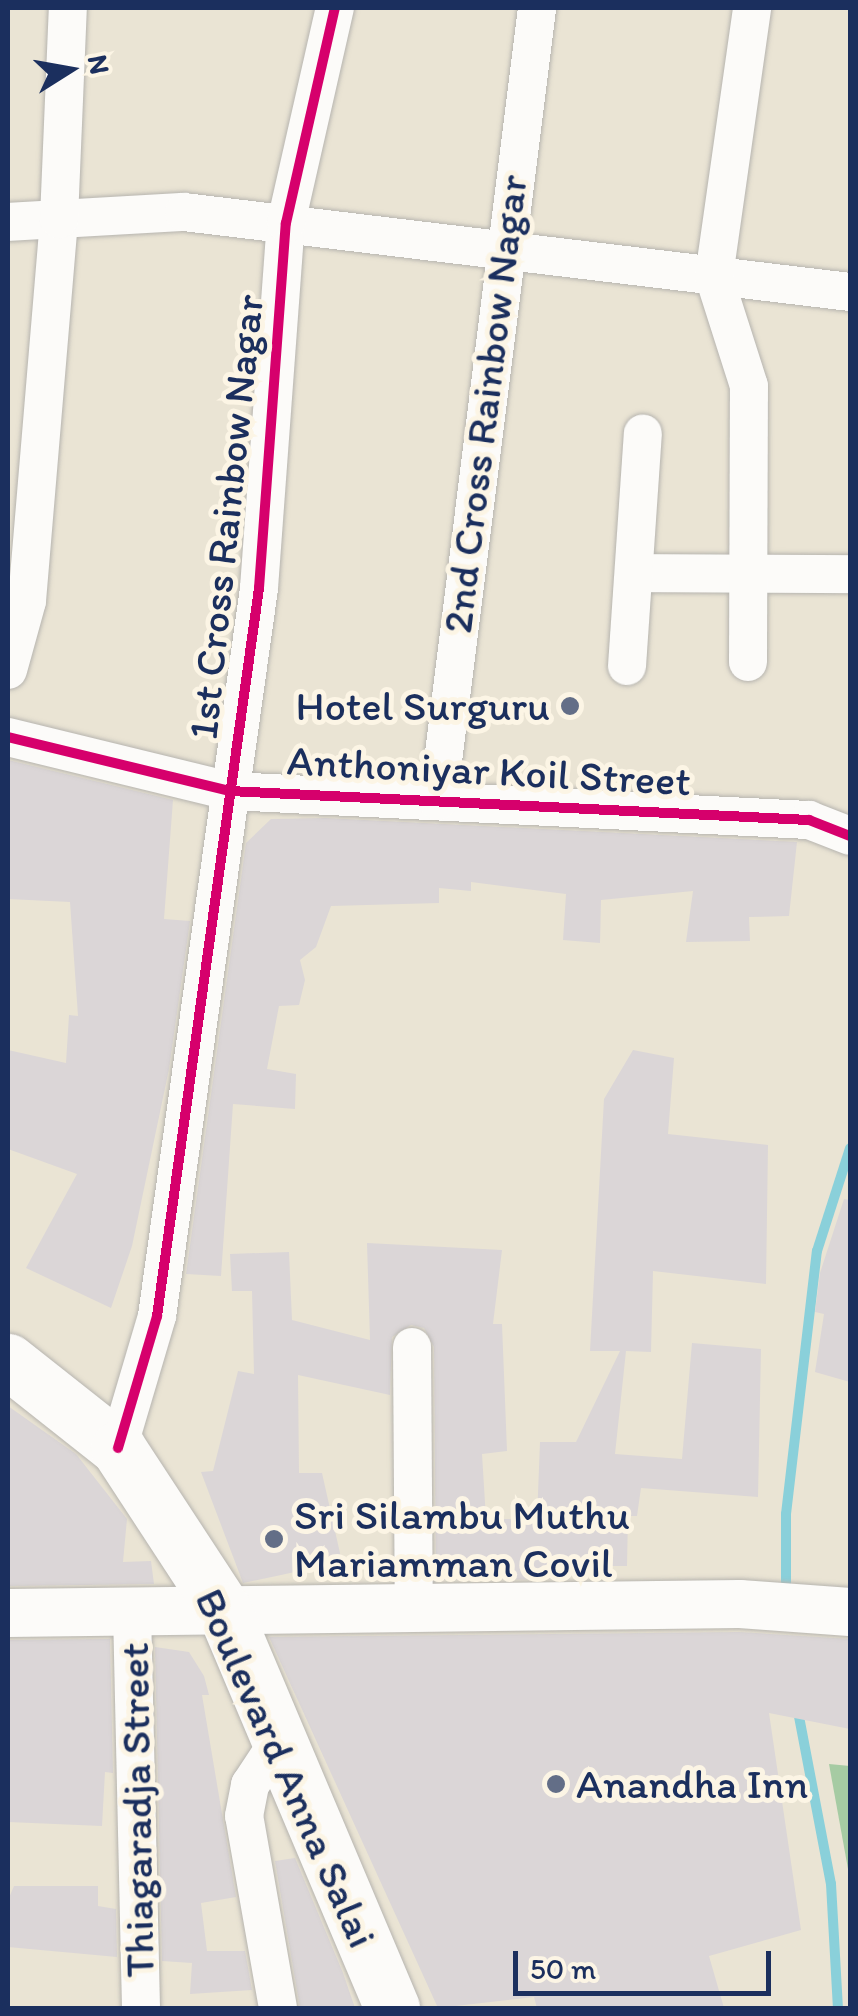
<!DOCTYPE html>
<html>
<head>
<meta charset="utf-8">
<style>
  body { margin:0 }
  #map { position:relative; width:858px; height:2016px; overflow:hidden; background:#eae4d4; font-family:Itim,sans-serif }
  div>[style] { position:absolute }
  .forest>* { inset:0; background:#a6cba3 }
  .stream>* { height:10px; margin:-5px; padding:0 5px; transform-origin:5px; border-radius:5px; background:#8ad0da }
  .building>* { inset:0; background:#dbd6d7 }
  .roads { filter:drop-shadow(0 0 2px #b6b4af) drop-shadow(0 0 2px #b6b4af) }
  .minor>* { height:38px; margin:-19px; padding:0 19px; transform-origin:19px; border-radius:19px; background:#fcfbf9 }
  .tertiary>* { height:48px; margin:-24px; padding:0 24px; transform-origin:24px; border-radius:24px; background:#fcfbf9 }
  .secondary>* { height:55px; margin:-27.5px; padding:0 27.5px; transform-origin:27.5px; border-radius:27.5px; background:#fcfbf9 }
  .cycleway>* { height:10px; margin:-5px; padding:0 5px; transform-origin:5px; border-radius:5px; background:#d6006c }
  .dots>* { width:28px; height:28px; translate:-50% -50%; box-sizing:border-box; border:5px solid #fcf5e5; border-radius:50% }
  span { translate:-50% -50%; white-space:nowrap; text-align:center; line-height:1.15; -webkit-text-stroke:10px #fcf5e5; paint-order:stroke }
  .street-label { font-size:42px; color:#1b2f5e }
  .poi-label { font-size:42px; color:#1b2f5e }
  .right { translate:-100% -50%; text-align:right }
  .left { translate:0 -50%; text-align:left }
  .frame { position:absolute; inset:0; border:10px solid #1b2f5e; pointer-events:none }
  .north { position:absolute; left:20px; top:20px; width:100px; height:100px; -webkit-text-stroke:8px #fcf5e5; paint-order:stroke; rotate:79deg; font-size:28px; font-weight:700; line-height:40px; text-align:center; color:#1b2f5e }
  .north::after { content:''; display:block; margin:auto; width:35px; height:45px; background:#1b2f5e; clip-path:polygon(50% 0,100% 100%,50% 72%,0 100%) }
  .scale { position:absolute; left:513px; top:1951px; width:258px; height:45px; box-sizing:border-box; border:5px solid #1b2f5e; border-top:0; padding-left:12px; font-size:30px; line-height:35px; white-space:nowrap; color:#1b2f5e; -webkit-text-stroke:8px #fcf5e5; paint-order:stroke }
</style>
</head>
<body>
<div id="map">
  <div class="forest">
    <div style="clip-path:polygon(829px 1764px,850px 1766px,850px 1880px)"></div>
  </div>
  <div class="stream">
    <div style="left:786px;top:1595px;width:81px;rotate:-90deg"></div>
    <div style="left:786px;top:1514px;width:265px;rotate:-83.3deg"></div>
    <div style="left:817px;top:1251px;width:108px;rotate:-72.2deg"></div>
    <div style="left:797px;top:1706px;width:181px;rotate:79.2deg"></div>
    <div style="left:831px;top:1884px;width:124px;rotate:86.8deg"></div>
  </div>
  <div class="building">
    <div style="clip-path:polygon(8px 760px,173px 800px,164px 919px,190px 921px,169px 1069px,132px 1246px,111px 1308px,26px 1268px,77px 1174px,8px 1149px,8px 1050px,66px 1063px,69px 1015px,78px 1016px,70px 902px,8px 899px)"></div>
    <div style="clip-path:polygon(325px 818px,797px 842px,789px 916px,749px 917px,750px 941px,686px 942px,693px 891px,601px 900px,600px 943px,563px 940px,566px 894px,471px 882px,471px 891px,439px 888px,439px 903px,331px 906px,316px 947px,300px 960px,305px 980px,299px 1005px,279px 1006px,267px 1069px,296px 1074px,295px 1109px,233px 1104px,221px 1276px,186px 1274px,246px 843px,271px 819px)"></div>
    <div style="clip-path:polygon(633px 1050px,674px 1058px,668px 1134px,768px 1145px,766px 1284px,653px 1271px,651px 1352px,626px 1351px,615px 1454px,682px 1459px,692px 1343px,761px 1349px,758px 1497px,641px 1488px,637px 1516px,628px 1516px,627px 1566px,569px 1566px,570px 1579px,436px 1580px,434px 1347px,424px 1328px,411px 1325px,392px 1337px,390px 1395px,298px 1375px,299px 1473px,322px 1473px,342px 1562px,243px 1583px,201px 1472px,213px 1471px,238px 1371px,254px 1374px,252px 1291px,232px 1291px,230px 1254px,289px 1252px,292px 1320px,370px 1340px,367px 1243px,502px 1250px,493px 1324px,502px 1324px,507px 1451px,482px 1454px,486px 1519px,537px 1519px,540px 1442px,576px 1442px,620px 1351px,590px 1351px,604px 1099px)"></div>
    <div style="clip-path:polygon(844px 1199px,850px 1200px,850px 1382px,815px 1372px,824px 1314px,815px 1312px,820px 1273px)"></div>
    <div style="clip-path:polygon(8px 1406px,76px 1454px,127px 1519px,123px 1562px,151px 1561px,154px 1584px,8px 1586px)"></div>
    <div style="clip-path:polygon(739px 1632px,850px 1639px,850px 1729px,769px 1713px,801px 1930px,709px 1956px,724px 2008px,537px 2008px,534px 1997px,438px 2008px,269px 1637px)"></div>
    <div style="clip-path:polygon(110px 1639px,113px 1773px,105px 1772px,102px 1826px,8px 1822px,8px 1640px)"></div>
    <div style="clip-path:polygon(155px 1647px,189px 1652px,204px 1676px,209px 1695px,202px 1695px,236px 1897px,201px 1903px,207px 1951px,245px 1951px,252px 1990px,190px 1994px,192px 1963px,162px 1961px)"></div>
    <div style="clip-path:polygon(295px 1858px,343px 1973px,355px 2008px,300px 2008px,275px 1861px)"></div>
    <div style="clip-path:polygon(14px 1886px,98px 1886px,98px 1906px,116px 1909px,117px 1957px,8px 1947px,8px 1900px)"></div>
  </div>
  <div class="roads">
    <div class="minor">
      <div style="left:8px;top:222px;width:176px;rotate:-3.3deg"></div>
      <div style="left:184px;top:212px;width:671px;rotate:6.85deg"></div>
      <div style="left:634px;top:573px;width:216px;rotate:0.3deg"></div>
      <div style="left:748px;top:662px;width:276px;rotate:-89.8deg"></div>
      <div style="left:749px;top:386px;width:115px;rotate:-107.7deg"></div>
      <div style="left:714px;top:276px;width:271px;rotate:-81.9deg"></div>
      <div style="left:627px;top:666px;width:233px;rotate:-86.1deg"></div>
      <div style="left:8px;top:670px;width:72px;rotate:-74.6deg"></div>
      <div style="left:27px;top:601px;width:383px;rotate:-85.2deg"></div>
      <div style="left:59px;top:219px;width:211px;rotate:-87.6deg"></div>
      <div style="left:8px;top:737px;width:228px;rotate:13.7deg"></div>
      <div style="left:230px;top:791px;width:580px;rotate:2.87deg"></div>
      <div style="left:809px;top:820px;width:44px;rotate:21.3deg"></div>
      <div style="left:438px;top:801px;width:799px;rotate:-82.88deg"></div>
      <div style="left:412px;top:1347px;width:260px;rotate:89.6deg"></div>
      <div style="left:118px;top:1448px;width:138px;rotate:-73.5deg"></div>
      <div style="left:157px;top:1316px;width:735px;rotate:-82.02deg"></div>
      <div style="left:259px;top:588px;width:366px;rotate:-85.8deg"></div>
      <div style="left:286px;top:223px;width:221px;rotate:-77.2deg"></div>
      <div style="left:132px;top:1611px;width:397px;rotate:88.7deg"></div>
      <div style="left:278px;top:2008px;width:195px;rotate:-100deg"></div>
      <div style="left:244px;top:1816px;width:32px;rotate:-79deg"></div>
      <div style="left:250px;top:1785px;width:53px;rotate:-56.6deg"></div>
    </div>
    <div class="tertiary">
      <div style="left:8px;top:1613px;width:732px;rotate:-0.7deg"></div>
      <div style="left:740px;top:1604px;width:110px;rotate:4.2deg"></div>
    </div>
    <div class="secondary">
      <div style="left:8px;top:1361px;width:140px;rotate:38.3deg"></div>
      <div style="left:118px;top:1448px;width:194px;rotate:56.8deg"></div>
      <div style="left:224px;top:1610px;width:432px;rotate:67.1deg"></div>
    </div>
  </div>
  <div class="cycleway">
    <div style="left:8px;top:737px;width:228px;rotate:13.7deg"></div>
    <div style="left:230px;top:791px;width:580px;rotate:2.87deg"></div>
    <div style="left:809px;top:820px;width:44px;rotate:21.3deg"></div>
    <div style="left:118px;top:1448px;width:138px;rotate:-73.5deg"></div>
    <div style="left:157px;top:1316px;width:735px;rotate:-82.02deg"></div>
    <div style="left:259px;top:588px;width:366px;rotate:-85.8deg"></div>
    <div style="left:286px;top:223px;width:221px;rotate:-77.2deg"></div>
  </div>
  <div class="dots">
    <div style="left:570px;top:706px;background:#636e87"></div>
    <div style="left:274px;top:1539px;background:#636e87"></div>
    <div style="left:556px;top:1784px;background:#636e87"></div>
  </div>
  <div class="street-label">
    <span style="left:485px;top:404px;rotate:-83deg">2nd Cross Rainbow Nagar</span>
    <span style="left:226px;top:517px;rotate:-84deg">1st Cross Rainbow Nagar</span>
    <span style="left:489px;top:771px;rotate:3deg">Anthoniyar Koil Street</span>
    <span style="left:286px;top:1768px;rotate:66deg">Boulevard Anna Salai</span>
    <span style="left:137px;top:1810px;rotate:-91deg">Thiagaradja Street</span>
  </div>
  <div class="poi-label">
    <span class="right" style="left:550px;top:706px">Hotel Surguru</span>
    <span class="left" style="left:294px;top:1539px">Sri Silambu Muthu<br>Mariamman Covil</span>
    <span class="left" style="left:576px;top:1784px">Anandha Inn</span>
  </div>
  <div class="frame"></div>
  <div class="north">N</div>
  <div class="scale">50 m</div>
</div>
</body>
</html>
